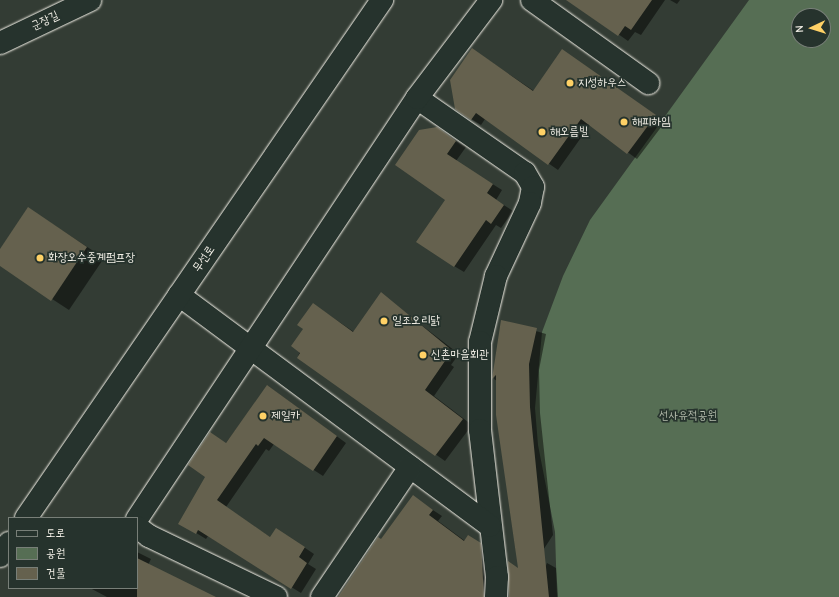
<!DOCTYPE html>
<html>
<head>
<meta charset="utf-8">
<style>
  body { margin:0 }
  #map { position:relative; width:839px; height:597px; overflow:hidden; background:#333c34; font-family:"Comic Neue","Poor Story",sans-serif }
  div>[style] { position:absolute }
  .green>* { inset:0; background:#566e54 }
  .shadow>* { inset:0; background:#0007 }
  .building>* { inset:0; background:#65614e }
  .roads { filter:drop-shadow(0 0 1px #f4f1e8) drop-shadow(0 0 1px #f4f1e8) }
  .minor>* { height:22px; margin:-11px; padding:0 11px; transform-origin:11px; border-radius:11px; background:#26332d }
  .dots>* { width:11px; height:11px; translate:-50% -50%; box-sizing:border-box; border:2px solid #26332d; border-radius:50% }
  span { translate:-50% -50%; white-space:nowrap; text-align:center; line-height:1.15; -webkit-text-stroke:3.5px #26332d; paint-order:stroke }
  .street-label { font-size:12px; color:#f4f1e8 }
  .poi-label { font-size:12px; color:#f4f1e8 }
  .left { translate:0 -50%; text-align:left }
  .park-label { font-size:12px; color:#b5bdad }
  .legend { position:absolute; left:8px; top:517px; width:130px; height:72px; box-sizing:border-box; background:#26332d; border:1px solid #787f78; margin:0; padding:5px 7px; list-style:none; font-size:12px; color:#f4f1e8 }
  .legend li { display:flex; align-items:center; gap:8px; height:20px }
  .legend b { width:20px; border:1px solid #787f78 }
  .north { position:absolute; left:791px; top:8px; width:40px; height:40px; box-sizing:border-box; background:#26332d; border:1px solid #787f78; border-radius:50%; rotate:266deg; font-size:11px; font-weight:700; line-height:16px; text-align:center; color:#f4f1e8 }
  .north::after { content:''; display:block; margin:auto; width:14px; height:18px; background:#ffd166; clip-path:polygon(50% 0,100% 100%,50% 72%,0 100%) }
</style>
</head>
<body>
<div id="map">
  <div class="green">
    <div style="clip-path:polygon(evenodd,749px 0,839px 0,839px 597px,557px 597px,555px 532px,538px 445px,535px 408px,542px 332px,563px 276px,590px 220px,749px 0,799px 16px,823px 16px,823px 40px,799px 40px,799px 16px)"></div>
  </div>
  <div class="shadow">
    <div style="clip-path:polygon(570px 0,665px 0,641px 35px,635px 32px,628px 41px)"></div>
    <div style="clip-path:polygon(670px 0,680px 0,677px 4px)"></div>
    <div style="clip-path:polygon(472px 49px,534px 91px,562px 50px,665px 122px,637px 159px,590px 125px,558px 170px,485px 119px,481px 125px,471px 119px)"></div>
    <div style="clip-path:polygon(436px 128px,466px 147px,456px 161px,502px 190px,496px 200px,513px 211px,501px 228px,496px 225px,464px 272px,454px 266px)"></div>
    <div style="clip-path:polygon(28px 208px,104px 258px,69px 310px,0 265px,0 251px)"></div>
    <div style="clip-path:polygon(381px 294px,459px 354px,451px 365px,454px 367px,434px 396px,472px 425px,445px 461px,298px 357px,313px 304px,354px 332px)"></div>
    <div style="clip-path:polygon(502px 321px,546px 334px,539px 370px,540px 413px,553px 535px,528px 573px,497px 381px,494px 379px)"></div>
    <div style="clip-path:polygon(268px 386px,346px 443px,323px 476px,274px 444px,269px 451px,266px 449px,226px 507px,271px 538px,286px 535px,314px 554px,308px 564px,316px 569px,301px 593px,208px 536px,206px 539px,180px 523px,226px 443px)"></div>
    <div style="clip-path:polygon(413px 497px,442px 516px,438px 521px,465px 541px,478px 542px,490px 550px,493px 597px,339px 597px)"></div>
    <div style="clip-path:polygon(137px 552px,151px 559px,148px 565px,211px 597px,107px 597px,90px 588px,137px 588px)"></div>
    <div style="clip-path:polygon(547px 563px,556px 568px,558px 597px,533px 597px)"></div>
  </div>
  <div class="building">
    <div style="clip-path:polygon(566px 0,652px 0,631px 30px,625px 26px,618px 36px)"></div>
    <div style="clip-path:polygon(472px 48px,533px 91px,562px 49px,656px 115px,627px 154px,581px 119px,548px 165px,476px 113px,471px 120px,455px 109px,450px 80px)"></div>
    <div style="clip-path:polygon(437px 127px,456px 141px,447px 154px,493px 184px,487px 193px,504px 205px,491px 224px,486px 220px,454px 267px,416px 242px,445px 200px,395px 165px,419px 130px)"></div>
    <div style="clip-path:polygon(28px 207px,87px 247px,51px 301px,0 266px,0 249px)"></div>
    <div style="clip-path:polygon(381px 292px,449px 348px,442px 358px,445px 361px,425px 390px,463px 419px,435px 456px,297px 358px,300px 353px,291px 346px,303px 329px,297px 325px,313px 303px,353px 332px)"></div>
    <div style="clip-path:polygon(501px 320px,537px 328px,529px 364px,530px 407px,549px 597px,509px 597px,508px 561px,518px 568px,496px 415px,496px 375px,492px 379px)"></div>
    <div style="clip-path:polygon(267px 385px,337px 436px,313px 471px,264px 438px,258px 446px,256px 444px,217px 500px,270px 537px,276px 528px,305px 547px,299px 557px,307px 563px,291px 589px,198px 530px,196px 534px,178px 524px,205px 477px,188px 465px,210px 432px,226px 443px)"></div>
    <div style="clip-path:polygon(413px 495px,433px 510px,429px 515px,464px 541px,468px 535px,481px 543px,484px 597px,338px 597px,378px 537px,381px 539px)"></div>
    <div style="clip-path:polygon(137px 558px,216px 597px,137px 597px)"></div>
  </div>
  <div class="roads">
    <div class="minor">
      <div style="left:532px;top:0;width:143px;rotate:35.6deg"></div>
      <div style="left:0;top:43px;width:100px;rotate:-25.5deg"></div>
      <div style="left:417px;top:98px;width:131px;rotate:34.8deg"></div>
      <div style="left:525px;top:173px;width:16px;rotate:60deg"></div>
      <div style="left:533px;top:187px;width:16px;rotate:101deg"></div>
      <div style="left:530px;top:203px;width:81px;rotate:115deg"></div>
      <div style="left:496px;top:276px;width:68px;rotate:103.6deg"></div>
      <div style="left:480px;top:342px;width:88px;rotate:90deg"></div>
      <div style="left:480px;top:430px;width:148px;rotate:83.4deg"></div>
      <div style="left:497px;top:577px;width:20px;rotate:93deg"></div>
      <div style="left:179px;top:295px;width:387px;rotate:36.6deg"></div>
      <div style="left:26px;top:518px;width:629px;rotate:-55.5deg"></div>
      <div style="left:137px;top:519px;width:506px;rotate:-56.37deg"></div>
      <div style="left:417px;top:98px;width:123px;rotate:-52.9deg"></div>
      <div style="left:137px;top:527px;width:15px;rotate:37deg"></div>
      <div style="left:149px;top:536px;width:141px;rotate:25.7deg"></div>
      <div style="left:0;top:556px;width:16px;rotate:-55deg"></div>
      <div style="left:322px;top:597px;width:157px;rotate:-55.9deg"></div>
    </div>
  </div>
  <div class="dots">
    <div style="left:570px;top:83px;background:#ffd166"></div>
    <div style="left:624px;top:122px;background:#ffd166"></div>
    <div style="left:542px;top:132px;background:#ffd166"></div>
    <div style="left:40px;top:258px;background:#ffd166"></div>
    <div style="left:384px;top:321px;background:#ffd166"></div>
    <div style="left:423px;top:355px;background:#ffd166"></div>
    <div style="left:263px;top:416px;background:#ffd166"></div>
  </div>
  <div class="street-label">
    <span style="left:45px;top:21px;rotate:-25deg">군장길</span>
    <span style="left:204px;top:259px;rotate:-56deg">무선로</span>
  </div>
  <div class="poi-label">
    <span class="left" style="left:578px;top:83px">지성하우스</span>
    <span class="left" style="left:632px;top:122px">해피하임</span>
    <span class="left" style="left:550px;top:132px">해오름빌</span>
    <span class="left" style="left:48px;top:258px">화장오수중계펌프장</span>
    <span class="left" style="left:392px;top:321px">일조오리닭</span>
    <span class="left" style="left:431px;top:355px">신촌마을회관</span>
    <span class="left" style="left:271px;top:416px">제일카</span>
  </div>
  <div class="park-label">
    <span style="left:688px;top:416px">선사유적공원</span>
  </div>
  <ul class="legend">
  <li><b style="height:5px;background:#26332d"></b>도로</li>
  <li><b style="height:11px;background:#566e54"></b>공원</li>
  <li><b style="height:11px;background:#65614e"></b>건물</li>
  </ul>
  <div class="north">N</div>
</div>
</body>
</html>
